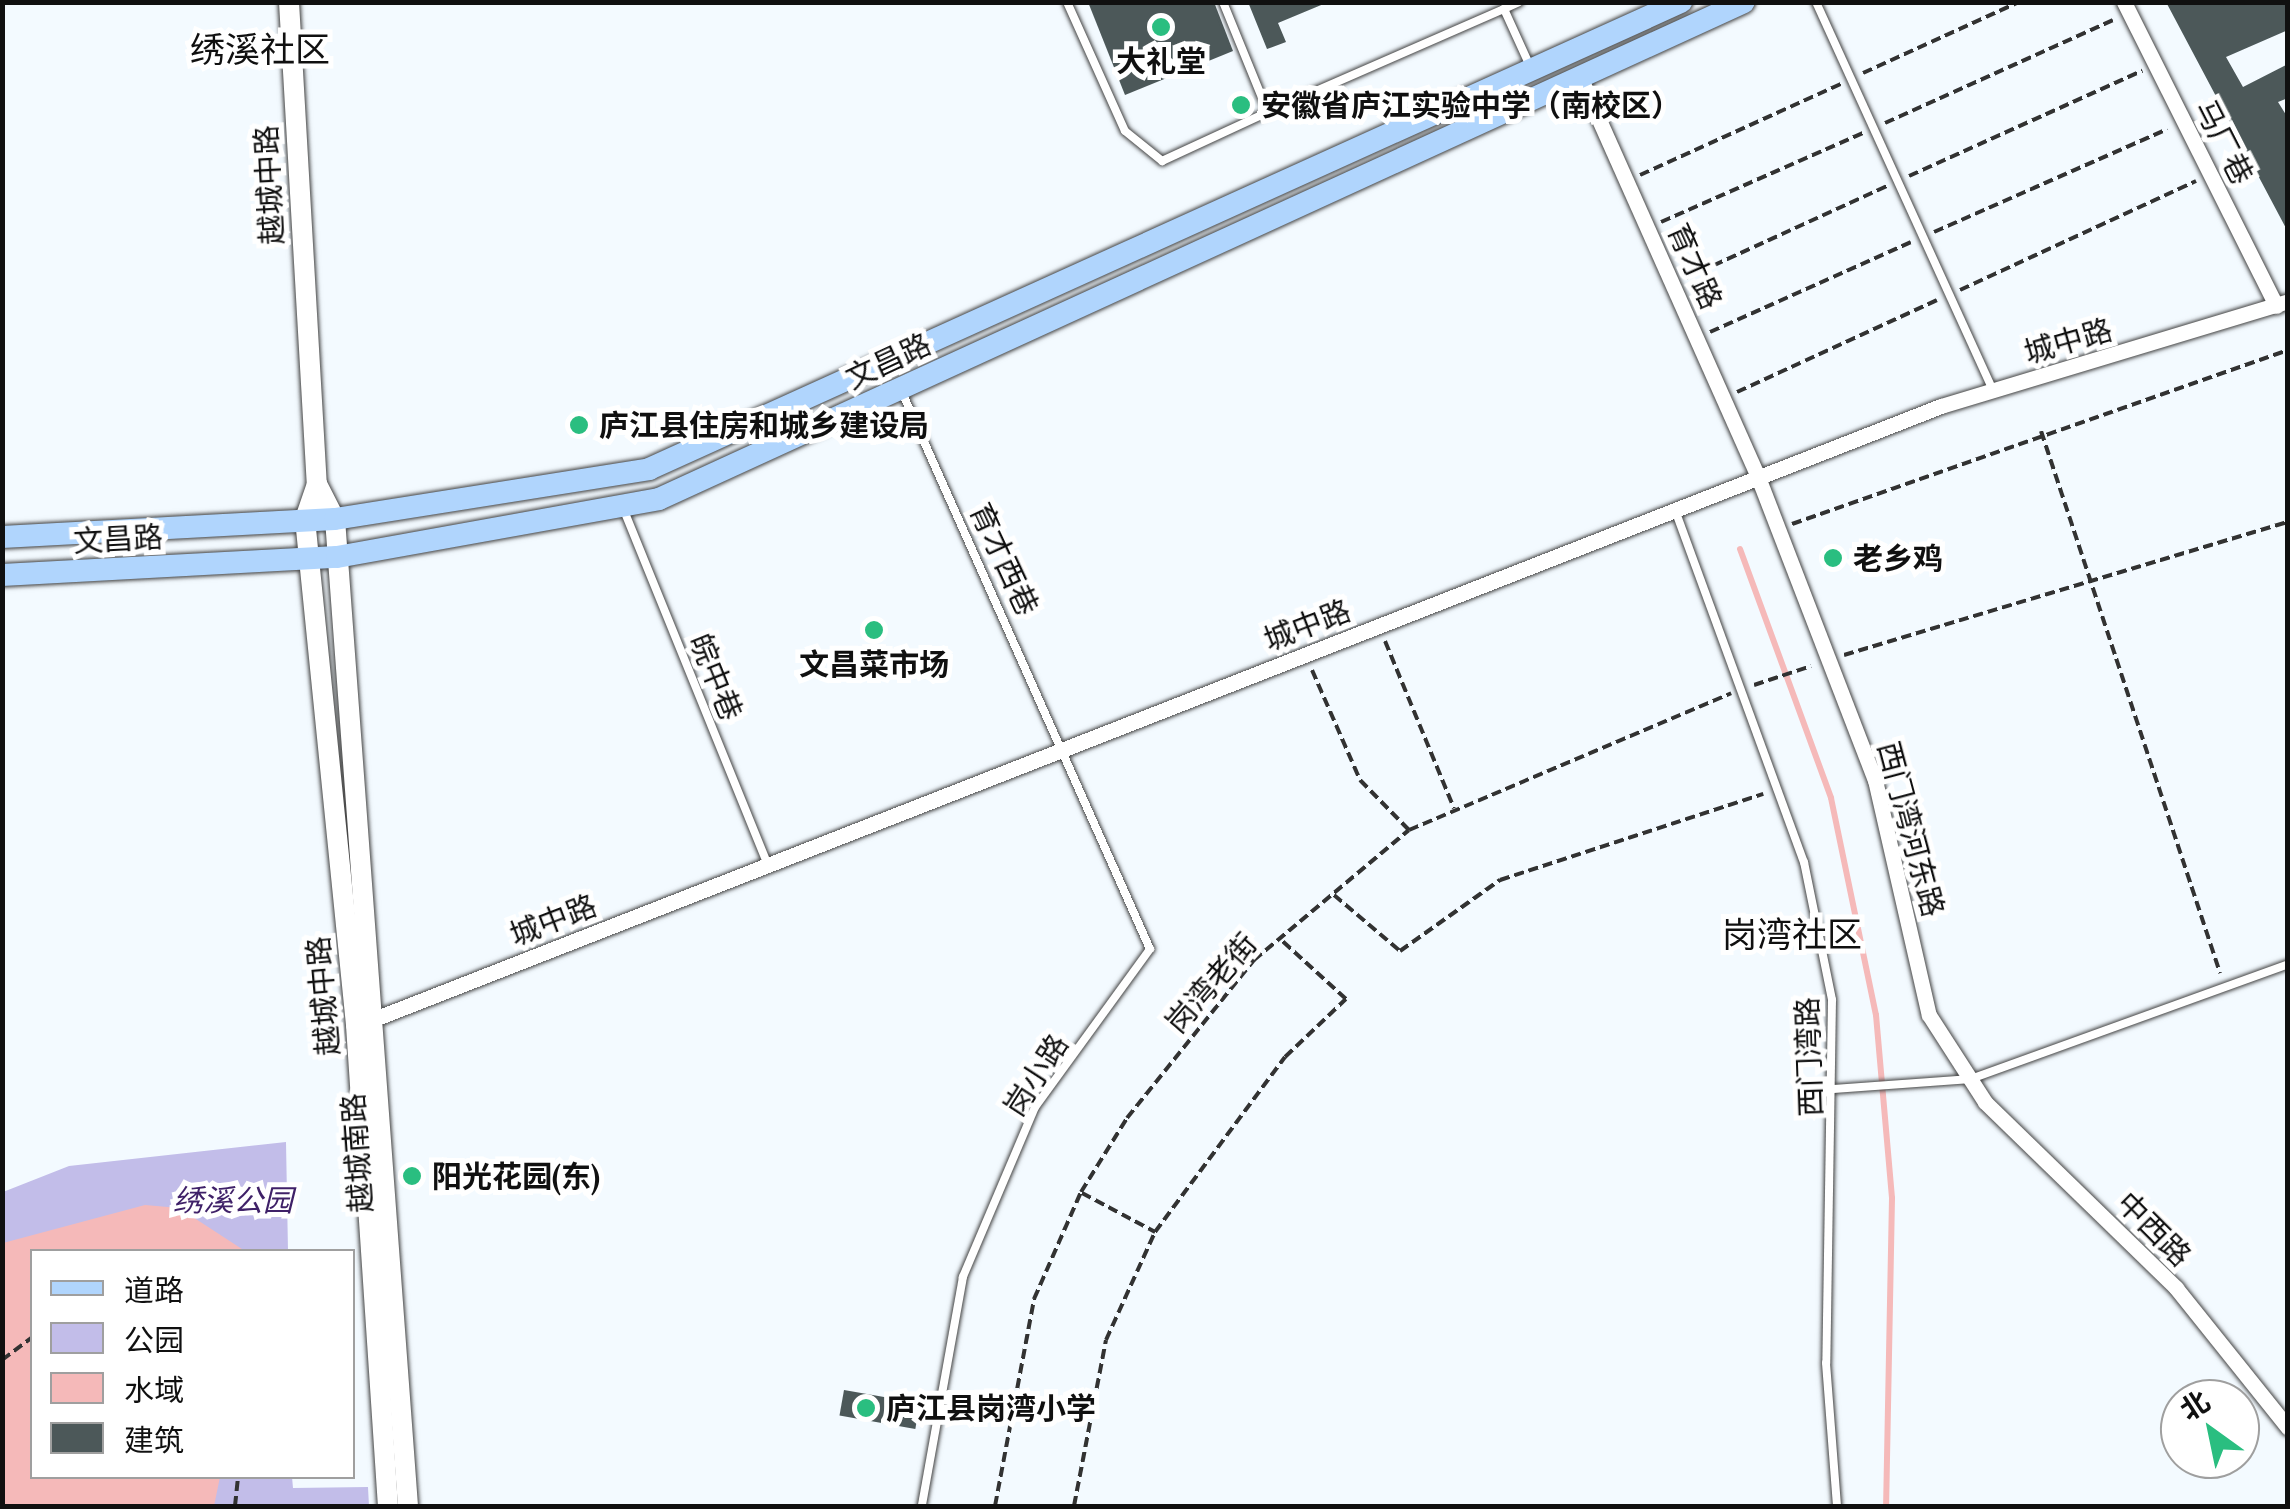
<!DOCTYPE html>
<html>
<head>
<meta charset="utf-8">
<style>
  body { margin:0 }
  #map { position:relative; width:2290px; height:1509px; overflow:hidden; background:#f3faff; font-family:Lora,"Noto Sans SC",serif }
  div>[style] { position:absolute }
  .green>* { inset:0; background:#c2bde9 }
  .water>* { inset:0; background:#f5b9b9 }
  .stream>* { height:6px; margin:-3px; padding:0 3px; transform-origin:3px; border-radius:3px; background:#f5b9b9 }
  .building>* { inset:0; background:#4c5859; transform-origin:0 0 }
  .path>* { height:4px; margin-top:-2px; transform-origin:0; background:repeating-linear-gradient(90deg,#323232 0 10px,transparent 0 15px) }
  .roads { filter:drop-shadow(0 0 2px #434343) drop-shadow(0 0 2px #434343) }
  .service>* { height:8px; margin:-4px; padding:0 4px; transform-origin:4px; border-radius:4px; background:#fff }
  .minor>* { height:15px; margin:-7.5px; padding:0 7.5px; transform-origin:7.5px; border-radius:7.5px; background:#fff }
  .tertiary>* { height:20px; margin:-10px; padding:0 10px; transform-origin:10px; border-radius:10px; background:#fff }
  .secondary>* { height:22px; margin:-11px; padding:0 11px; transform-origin:11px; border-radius:11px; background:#b0d5fd }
  .dots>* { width:28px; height:28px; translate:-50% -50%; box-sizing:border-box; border:5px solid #fff; border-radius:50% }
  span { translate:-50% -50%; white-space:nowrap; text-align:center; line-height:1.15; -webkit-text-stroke:10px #fff; paint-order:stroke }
  .poi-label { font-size:30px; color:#101010; font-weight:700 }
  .left { translate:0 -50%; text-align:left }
  .street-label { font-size:30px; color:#101010 }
  .park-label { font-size:30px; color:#3f2168; font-style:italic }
  .quarter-label { font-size:35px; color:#101010 }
  .frame { position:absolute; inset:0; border:5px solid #101010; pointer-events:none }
  .legend { position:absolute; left:30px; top:1249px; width:325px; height:230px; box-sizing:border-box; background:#fff; border:2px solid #9f9f9f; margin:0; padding:12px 18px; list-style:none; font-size:30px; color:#101010 }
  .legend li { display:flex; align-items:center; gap:20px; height:50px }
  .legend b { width:50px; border:2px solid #9f9f9f }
  .north { position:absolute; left:2160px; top:1379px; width:100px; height:100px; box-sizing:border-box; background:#fff; border:2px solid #9f9f9f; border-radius:50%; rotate:327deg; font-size:28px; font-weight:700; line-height:40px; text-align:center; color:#101010 }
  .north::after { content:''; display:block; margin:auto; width:35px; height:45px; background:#2abe80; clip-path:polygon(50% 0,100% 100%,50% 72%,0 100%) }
</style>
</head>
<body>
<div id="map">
  <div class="green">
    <div style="clip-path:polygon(286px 1142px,288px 1251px,32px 1252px,32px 1476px,292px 1477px,293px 1488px,368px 1487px,369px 1506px,3px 1506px,3px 1192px,69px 1166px)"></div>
  </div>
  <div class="water">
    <div style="clip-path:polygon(145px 1205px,179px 1208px,245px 1251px,32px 1252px,32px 1476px,220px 1477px,214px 1506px,3px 1506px,3px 1243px)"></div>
  </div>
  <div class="stream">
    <div style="left:1740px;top:549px;width:265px;rotate:69.9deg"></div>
    <div style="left:1831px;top:798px;width:222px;rotate:78.3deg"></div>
    <div style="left:1876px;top:1015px;width:184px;rotate:85deg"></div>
    <div style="left:1892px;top:1198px;width:308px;rotate:91.1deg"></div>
  </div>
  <div class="building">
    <div style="clip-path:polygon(1088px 2px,1214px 2px,1233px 51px,1125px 95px)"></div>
    <div style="clip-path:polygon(1248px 2px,1326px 2px,1326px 3px,1278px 23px,1286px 42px,1267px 49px)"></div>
    <div style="clip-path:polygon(2166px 2px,2288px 2px,2288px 30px,2226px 57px,2243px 87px,2288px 64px,2288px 98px,2278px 102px,2288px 118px,2288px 232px)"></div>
    <div style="left:844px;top:1390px;width:77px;height:26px;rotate:10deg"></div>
  </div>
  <div class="path">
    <div style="left:1863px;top:73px;width:171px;rotate:-24.5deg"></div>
    <div style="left:1885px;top:123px;width:250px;rotate:-24.3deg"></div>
    <div style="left:1640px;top:175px;width:221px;rotate:-24.4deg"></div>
    <div style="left:1909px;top:176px;width:256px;rotate:-24.3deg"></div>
    <div style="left:1661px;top:222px;width:221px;rotate:-23.8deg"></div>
    <div style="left:1934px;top:232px;width:255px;rotate:-23.8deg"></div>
    <div style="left:1686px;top:278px;width:221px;rotate:-24.6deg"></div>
    <div style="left:1960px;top:290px;width:260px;rotate:-24.8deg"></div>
    <div style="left:1710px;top:332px;width:220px;rotate:-24.1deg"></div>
    <div style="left:1737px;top:392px;width:220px;rotate:-24.7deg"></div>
    <div style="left:2041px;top:431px;width:571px;rotate:71.72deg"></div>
    <div style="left:1792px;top:524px;width:526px;rotate:-19.33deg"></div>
    <div style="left:1385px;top:641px;width:181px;rotate:67.6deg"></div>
    <div style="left:1844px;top:655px;width:463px;rotate:-16.7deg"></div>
    <div style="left:1312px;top:670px;width:120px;rotate:66.4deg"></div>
    <div style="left:1360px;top:780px;width:70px;rotate:45.6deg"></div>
    <div style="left:1754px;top:685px;width:60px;rotate:-18.4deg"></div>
    <div style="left:1334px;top:895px;width:87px;rotate:40.3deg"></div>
    <div style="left:1400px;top:951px;width:123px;rotate:-35.4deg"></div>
    <div style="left:1500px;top:880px;width:277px;rotate:-18.1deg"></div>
    <div style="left:1082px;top:1193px;width:83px;rotate:28.1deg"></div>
    <div style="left:1155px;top:1232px;width:218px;rotate:-53.4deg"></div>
    <div style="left:1285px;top:1057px;width:84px;rotate:-43.6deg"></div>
    <div style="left:1346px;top:999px;width:89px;rotate:-137.7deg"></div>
    <div style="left:2px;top:1360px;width:38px;rotate:-37deg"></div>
    <div style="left:235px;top:1506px;width:30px;rotate:-84deg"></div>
    <div style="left:995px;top:1506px;width:211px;rotate:-79.3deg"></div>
    <div style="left:1034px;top:1299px;width:117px;rotate:-66.3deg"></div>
    <div style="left:1081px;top:1192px;width:87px;rotate:-58.1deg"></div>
    <div style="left:1127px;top:1118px;width:203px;rotate:-51.2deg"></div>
    <div style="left:1254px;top:960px;width:202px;rotate:-40deg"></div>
    <div style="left:1409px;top:830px;width:350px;rotate:-23deg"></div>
    <div style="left:1074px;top:1506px;width:169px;rotate:-79.1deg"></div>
    <div style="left:1106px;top:1340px;width:119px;rotate:-65.6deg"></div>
  </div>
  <div class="roads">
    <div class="service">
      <div style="left:1067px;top:2px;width:141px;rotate:65.8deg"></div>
      <div style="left:1125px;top:131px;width:48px;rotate:39deg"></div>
      <div style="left:1162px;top:161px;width:117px;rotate:-24.8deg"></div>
      <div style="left:1223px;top:2px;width:119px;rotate:67.8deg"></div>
      <div style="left:1268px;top:112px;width:257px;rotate:-23.6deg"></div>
      <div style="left:1519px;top:2px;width:17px;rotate:155deg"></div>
      <div style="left:1504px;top:9px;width:63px;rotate:65.5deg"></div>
      <div style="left:1816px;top:2px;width:427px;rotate:65.5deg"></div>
      <div style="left:901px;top:390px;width:612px;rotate:65.99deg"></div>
      <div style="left:1150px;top:949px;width:195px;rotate:126deg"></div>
      <div style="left:1035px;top:1107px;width:185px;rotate:113deg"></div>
      <div style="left:963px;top:1277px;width:233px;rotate:100.2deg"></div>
      <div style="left:623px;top:508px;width:385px;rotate:67.9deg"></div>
      <div style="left:1675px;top:510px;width:375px;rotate:69.9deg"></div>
      <div style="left:1804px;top:862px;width:141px;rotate:78.5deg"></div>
      <div style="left:1832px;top:1000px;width:363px;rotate:90.9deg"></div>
      <div style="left:1826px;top:1363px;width:143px;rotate:85.6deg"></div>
      <div style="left:1834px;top:1089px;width:137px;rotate:-4.2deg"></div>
      <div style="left:1971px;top:1079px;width:337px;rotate:-19.9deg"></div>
    </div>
    <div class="minor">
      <div style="left:2124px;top:2px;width:340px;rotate:63.4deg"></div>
      <div style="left:1580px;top:77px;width:438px;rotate:66deg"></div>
      <div style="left:1758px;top:477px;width:325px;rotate:68.9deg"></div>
      <div style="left:1875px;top:780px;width:241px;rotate:77.1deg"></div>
      <div style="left:1929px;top:1015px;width:103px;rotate:57.2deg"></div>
      <div style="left:1985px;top:1102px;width:267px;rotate:44.2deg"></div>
      <div style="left:2176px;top:1288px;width:179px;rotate:51.3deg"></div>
      <div style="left:364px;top:1023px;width:1693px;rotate:-21.37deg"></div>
      <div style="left:1941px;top:406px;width:363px;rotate:-16.8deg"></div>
    </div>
    <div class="tertiary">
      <div style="left:289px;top:2px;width:483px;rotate:86.7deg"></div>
      <div style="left:317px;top:484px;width:37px;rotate:109deg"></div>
      <div style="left:305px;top:519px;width:509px;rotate:84.24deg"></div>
      <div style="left:356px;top:1025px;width:482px;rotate:86.2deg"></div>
      <div style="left:317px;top:484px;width:39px;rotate:63deg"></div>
      <div style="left:335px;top:519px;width:990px;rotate:85.77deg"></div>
    </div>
    <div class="secondary">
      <div style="left:2px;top:537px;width:333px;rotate:-3.1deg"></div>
      <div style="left:335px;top:519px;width:318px;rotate:-9deg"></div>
      <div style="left:649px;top:469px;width:1133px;rotate:-24.35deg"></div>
      <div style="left:2px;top:575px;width:335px;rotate:-3.1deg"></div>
      <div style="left:337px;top:557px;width:327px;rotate:-10.2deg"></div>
      <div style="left:659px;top:499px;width:1193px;rotate:-24.61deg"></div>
    </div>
  </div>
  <div class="dots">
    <div style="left:1161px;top:27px;background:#2abe80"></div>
    <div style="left:1241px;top:105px;background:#2abe80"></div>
    <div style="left:579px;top:425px;background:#2abe80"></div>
    <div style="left:1833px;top:558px;background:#2abe80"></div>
    <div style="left:874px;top:630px;background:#2abe80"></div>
    <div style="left:412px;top:1176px;background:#2abe80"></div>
    <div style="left:866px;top:1408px;background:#2abe80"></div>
  </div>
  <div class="poi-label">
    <span style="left:1161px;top:61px">大礼堂</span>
    <span class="left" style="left:1261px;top:105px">安徽省庐江实验中学（南校区）</span>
    <span class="left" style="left:599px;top:425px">庐江县住房和城乡建设局</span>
    <span class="left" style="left:1853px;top:558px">老乡鸡</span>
    <span style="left:874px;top:664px">文昌菜市场</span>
    <span class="left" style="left:432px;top:1176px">阳光花园(东)</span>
    <span class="left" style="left:886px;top:1408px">庐江县岗湾小学</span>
  </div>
  <div class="street-label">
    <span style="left:2224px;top:142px;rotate:63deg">马厂巷</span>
    <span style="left:269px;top:185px;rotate:-93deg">越城中路</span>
    <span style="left:1695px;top:266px;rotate:66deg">育才路</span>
    <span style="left:2068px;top:341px;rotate:-16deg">城中路</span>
    <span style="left:888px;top:361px;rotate:-25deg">文昌路</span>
    <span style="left:118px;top:539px;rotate:-3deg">文昌路</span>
    <span style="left:1004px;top:559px;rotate:65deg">育才西巷</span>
    <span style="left:1307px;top:625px;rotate:-21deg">城中路</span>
    <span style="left:716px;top:677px;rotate:68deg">皖中巷</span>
    <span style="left:1911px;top:829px;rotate:75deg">西门湾河东路</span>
    <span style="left:553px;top:920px;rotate:-21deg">城中路</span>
    <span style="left:1211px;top:983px;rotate:-49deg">岗湾老街</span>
    <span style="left:323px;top:996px;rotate:-95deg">越城中路</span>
    <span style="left:1809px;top:1057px;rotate:-92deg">西门湾路</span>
    <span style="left:1036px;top:1075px;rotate:-57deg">岗小路</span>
    <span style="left:357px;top:1153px;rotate:-94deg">越城南路</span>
    <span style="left:2154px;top:1229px;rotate:45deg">中西路</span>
  </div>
  <div class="park-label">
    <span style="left:233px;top:1200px">绣溪公园</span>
  </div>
  <div class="quarter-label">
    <span style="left:260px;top:50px">绣溪社区</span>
    <span style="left:1792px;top:935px">岗湾社区</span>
  </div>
  <div class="frame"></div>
  <ul class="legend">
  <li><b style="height:12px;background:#b0d5fd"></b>道路</li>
  <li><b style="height:28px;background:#c2bde9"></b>公园</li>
  <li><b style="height:28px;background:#f5b9b9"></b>水域</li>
  <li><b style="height:28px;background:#4c5859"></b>建筑</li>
  </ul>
  <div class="north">北</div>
</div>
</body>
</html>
